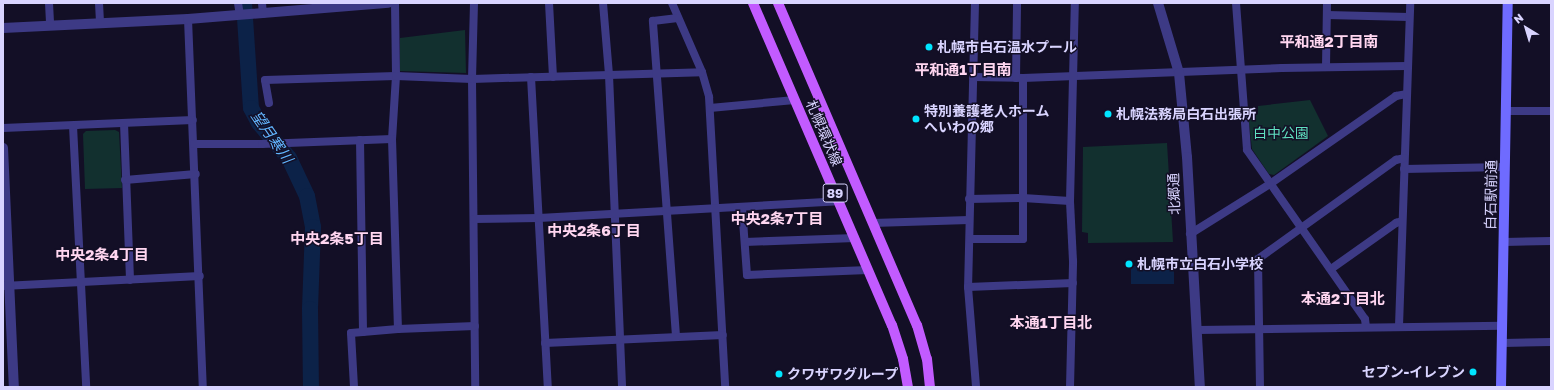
<!DOCTYPE html>
<html>
<head>
<meta charset="utf-8">
<style>
  body { margin:0 }
  #map { position:relative; width:1554px; height:390px; overflow:hidden; background:#130f26; font-family:"Golos Text","Noto Sans JP",sans-serif }
  div>[style] { position:absolute }
  .green>* { inset:0; background:#12302f }
  .water>* { inset:0; background:#0c2248; transform-origin:0 0 }
  .river>* { height:16px; margin:-8px; padding:0 8px; transform-origin:8px; border-radius:8px; background:#0c2248 }
  .minor>* { height:8px; margin:-4px; padding:0 4px; transform-origin:4px; border-radius:4px; background:#3d3a85 }
  .tertiary>* { height:10px; margin:-5px; padding:0 5px; transform-origin:5px; border-radius:5px; background:#3d3a85 }
  .secondary>* { height:10px; margin:-5px; padding:0 5px; transform-origin:5px; border-radius:5px; background:#6f6bff }
  .primary>* { height:10px; margin:-5px; padding:0 5px; transform-origin:5px; border-radius:5px; background:#c25bff }
  .dots>* { width:11px; height:11px; translate:-50% -50%; box-sizing:border-box; border:2px solid #130f26; border-radius:50% }
  span { translate:-50% -50%; white-space:nowrap; text-align:center; line-height:1.15; -webkit-text-stroke:3px #130f26; paint-order:stroke }
  .shield-label span { padding:1px 3px; background:#130f26; border:1px solid; border-radius:3px; -webkit-text-stroke-width:0 }
  .shield-label { font-size:13px; color:#d9d4ff; font-weight:700 }
  .poi-label { font-size:14px; color:#d9d4ff; font-weight:700 }
  .left { translate:0 -50%; text-align:left }
  .right { translate:-100% -50%; text-align:right }
  .street-label { font-size:14px; color:#d9d4ff }
  .park-label { font-size:14px; color:#5fe0c0 }
  .neighbourhood-label { font-size:15px; color:#ffd6f0; font-weight:700 }
  .water-label { font-size:15px; color:#62b6ff; font-style:italic }
  .frame { position:absolute; inset:0; border:4px solid #d9d4ff; pointer-events:none }
  .north { position:absolute; left:1506px; top:8px; width:40px; height:40px; -webkit-text-stroke:3px #130f26; paint-order:stroke; rotate:322deg; font-size:11px; font-weight:700; line-height:16px; text-align:center; color:#d9d4ff }
  .north::after { content:''; display:block; margin:auto; width:14px; height:18px; background:#d9d4ff; clip-path:polygon(50% 0,100% 100%,50% 72%,0 100%) }
</style>
</head>
<body>
<div id="map">
  <div class="green">
    <div style="clip-path:polygon(465px 30px,466px 73px,400px 71px,400px 38px)"></div>
    <div style="clip-path:polygon(1310px 100px,1328px 136px,1274px 175px,1269px 174px,1252px 149px,1248px 114px,1258px 114px,1258px 106px)"></div>
    <div style="clip-path:polygon(115px 130px,119px 132px,122px 188px,85px 189px,83px 134px,86px 131px)"></div>
    <div style="clip-path:polygon(1167px 143px,1173px 242px,1088px 243px,1088px 233px,1082px 232px,1083px 147px)"></div>
  </div>
  <div class="water">
    <div style="left:1131px;top:266px;width:43px;height:18px"></div>
  </div>
  <div class="river">
    <div style="left:244px;top:3px;width:105px;rotate:86.2deg"></div>
    <div style="left:251px;top:108px;width:17px;rotate:62deg"></div>
    <div style="left:259px;top:123px;width:46px;rotate:49.4deg"></div>
    <div style="left:289px;top:158px;width:42px;rotate:64.7deg"></div>
    <div style="left:307px;top:196px;width:32px;rotate:79deg"></div>
    <div style="left:313px;top:227px;width:82px;rotate:92.1deg"></div>
    <div style="left:310px;top:309px;width:78px;rotate:89.3deg"></div>
  </div>
  <div class="minor">
    <div style="left:49px;top:3px;width:22px;rotate:87deg"></div>
    <div style="left:99px;top:3px;width:20px;rotate:87deg"></div>
    <div style="left:238px;top:3px;width:12px;rotate:81deg"></div>
    <div style="left:262px;top:3px;width:11px;rotate:85deg"></div>
    <div style="left:395px;top:3px;width:73px;rotate:89.2deg"></div>
    <div style="left:396px;top:76px;width:63px;rotate:93.6deg"></div>
    <div style="left:392px;top:139px;width:190px;rotate:88.2deg"></div>
    <div style="left:474px;top:3px;width:76px;rotate:91.5deg"></div>
    <div style="left:472px;top:79px;width:308px;rotate:89.4deg"></div>
    <div style="left:549px;top:3px;width:74px;rotate:86.9deg"></div>
    <div style="left:603px;top:3px;width:72px;rotate:85.2deg"></div>
    <div style="left:609px;top:75px;width:312px;rotate:87.6deg"></div>
    <div style="left:672px;top:3px;width:75px;rotate:66.5deg"></div>
    <div style="left:702px;top:72px;width:26px;rotate:74deg"></div>
    <div style="left:709px;top:97px;width:290px;rotate:86.8deg"></div>
    <div style="left:975px;top:3px;width:284px;rotate:91.4deg"></div>
    <div style="left:968px;top:287px;width:100px;rotate:85.4deg"></div>
    <div style="left:1236px;top:3px;width:147px;rotate:85.7deg"></div>
    <div style="left:1247px;top:150px;width:206px;rotate:55.1deg"></div>
    <div style="left:1365px;top:319px;width:8px;rotate:83deg"></div>
    <div style="left:1327px;top:15px;width:82px;rotate:1.4deg"></div>
    <div style="left:188px;top:19px;width:368px;rotate:87.7deg"></div>
    <div style="left:1326px;top:67px;width:64px;rotate:-89.1deg"></div>
    <div style="left:531px;top:77px;width:310px;rotate:86.9deg"></div>
    <div style="left:973px;top:77px;width:50px;rotate:1.1deg"></div>
    <div style="left:1023px;top:78px;width:259px;rotate:-2.2deg"></div>
    <div style="left:1282px;top:68px;width:125px;rotate:-0.9deg"></div>
    <div style="left:1016px;top:78px;width:75px;rotate:-89.2deg"></div>
    <div style="left:269px;top:103px;width:23px;rotate:-100deg"></div>
    <div style="left:265px;top:80px;width:131px;rotate:-1.7deg"></div>
    <div style="left:396px;top:76px;width:76px;rotate:2.3deg"></div>
    <div style="left:472px;top:79px;width:230px;rotate:-1.7deg"></div>
    <div style="left:710px;top:108px;width:85px;rotate:-5.4deg"></div>
    <div style="left:1506px;top:111px;width:45px"></div>
    <div style="left:124px;top:123px;width:157px;rotate:87.8deg"></div>
    <div style="left:77px;top:125px;width:4px;rotate:166deg"></div>
    <div style="left:73px;top:126px;width:261px;rotate:87.1deg"></div>
    <div style="left:3px;top:128px;width:190px;rotate:-2.4deg"></div>
    <div style="left:360px;top:140px;width:192px;rotate:89.1deg"></div>
    <div style="left:194px;top:144px;width:68px"></div>
    <div style="left:262px;top:144px;width:130px;rotate:-2.2deg"></div>
    <div style="left:1404px;top:169px;width:101px;rotate:-1.1deg"></div>
    <div style="left:125px;top:180px;width:71px;rotate:-4.8deg"></div>
    <div style="left:969px;top:199px;width:54px;rotate:-1.1deg"></div>
    <div style="left:1023px;top:198px;width:47px;rotate:3.7deg"></div>
    <div style="left:742px;top:207px;width:68px;rotate:85.8deg"></div>
    <div style="left:747px;top:275px;width:121px;rotate:-2.4deg"></div>
    <div style="left:474px;top:219px;width:65px;rotate:-0.9deg"></div>
    <div style="left:539px;top:218px;width:300px;rotate:-3.2deg"></div>
    <div style="left:873px;top:223px;width:96px;rotate:-1.8deg"></div>
    <div style="left:1190px;top:234px;width:94px;rotate:-32deg"></div>
    <div style="left:1270px;top:184px;width:154px;rotate:-34.9deg"></div>
    <div style="left:1396px;top:96px;width:10px;rotate:-11deg"></div>
    <div style="left:970px;top:239px;width:53px"></div>
    <div style="left:1023px;top:239px;width:161px;rotate:-90deg"></div>
    <div style="left:745px;top:242px;width:110px;rotate:-2.1deg"></div>
    <div style="left:1504px;top:242px;width:47px;rotate:-1.2deg"></div>
    <div style="left:1331px;top:269px;width:80px;rotate:-35.3deg"></div>
    <div style="left:1396px;top:223px;width:6px;rotate:-18deg"></div>
    <div style="left:3px;top:286px;width:197px;rotate:-2.9deg"></div>
    <div style="left:968px;top:287px;width:105px;rotate:-2.2deg"></div>
    <div style="left:1399px;top:326px;width:323px;rotate:-88deg"></div>
    <div style="left:1197px;top:330px;width:305px;rotate:-0.8deg"></div>
    <div style="left:676px;top:336px;width:316px;rotate:-94.2deg"></div>
    <div style="left:653px;top:21px;width:25px;rotate:-7deg"></div>
    <div style="left:545px;top:343px;width:178px;rotate:-2.6deg"></div>
    <div style="left:1503px;top:343px;width:48px;rotate:-1.2deg"></div>
    <div style="left:354px;top:387px;width:54px;rotate:-93.2deg"></div>
    <div style="left:351px;top:333px;width:47px;rotate:-4.9deg"></div>
    <div style="left:398px;top:329px;width:77px;rotate:-2.2deg"></div>
    <div style="left:1070px;top:387px;width:126px;rotate:-88.6deg"></div>
    <div style="left:1073px;top:261px;width:60px;rotate:-92.9deg"></div>
    <div style="left:1070px;top:201px;width:198px;rotate:-88.6deg"></div>
    <div style="left:1260px;top:387px;width:128px;rotate:-90.9deg"></div>
    <div style="left:1258px;top:259px;width:170px;rotate:-35.7deg"></div>
    <div style="left:1396px;top:160px;width:8px;rotate:-14deg"></div>
  </div>
  <div class="tertiary">
    <div style="left:1158px;top:3px;width:73px;rotate:73.3deg"></div>
    <div style="left:1179px;top:73px;width:84px;rotate:84.6deg"></div>
    <div style="left:1187px;top:157px;width:230px;rotate:86.8deg"></div>
    <div style="left:3px;top:28px;width:185px;rotate:-2.8deg"></div>
    <div style="left:188px;top:19px;width:201px;rotate:-4.6deg"></div>
    <div style="left:3px;top:148px;width:239px;rotate:87.4deg"></div>
  </div>
  <div class="secondary">
    <div style="left:1501px;top:387px;width:384px;rotate:-89deg"></div>
  </div>
  <div class="primary">
    <div style="left:753px;top:3px;width:351px;rotate:66.7deg"></div>
    <div style="left:892px;top:325px;width:36px;rotate:72deg"></div>
    <div style="left:903px;top:359px;width:28px;rotate:80deg"></div>
    <div style="left:778px;top:3px;width:351px;rotate:66.7deg"></div>
    <div style="left:917px;top:325px;width:35px;rotate:74deg"></div>
    <div style="left:927px;top:359px;width:28px;rotate:84deg"></div>
  </div>
  <div class="dots">
    <div style="left:929px;top:47px;background:#00e5ff"></div>
    <div style="left:1108px;top:114px;background:#00e5ff"></div>
    <div style="left:916px;top:119px;background:#00e5ff"></div>
    <div style="left:1129px;top:264px;background:#00e5ff"></div>
    <div style="left:1473px;top:372px;background:#00e5ff"></div>
    <div style="left:779px;top:374px;background:#00e5ff"></div>
  </div>
  <div class="shield-label">
    <span style="left:835px;top:193px">89</span>
  </div>
  <div class="poi-label">
    <span class="left" style="left:937px;top:47px">札幌市白石温水プール</span>
    <span class="left" style="left:924px;top:119px">特別養護老人ホーム<br>へいわの郷</span>
    <span class="left" style="left:1116px;top:114px">札幌法務局白石出張所</span>
    <span class="left" style="left:1137px;top:264px">札幌市立白石小学校</span>
    <span class="right" style="left:1465px;top:372px">セブン-イレブン</span>
    <span class="left" style="left:787px;top:374px">クワザワグループ</span>
  </div>
  <div class="street-label">
    <span style="left:824px;top:133px;rotate:67deg">札幌環状線</span>
    <span style="left:1174px;top:194px;rotate:-92deg">北郷通</span>
    <span style="left:1491px;top:195px;rotate:-89deg">白石駅前通</span>
  </div>
  <div class="park-label">
    <span style="left:1281px;top:133px">白中公園</span>
  </div>
  <div class="neighbourhood-label">
    <span style="left:1329px;top:42px">平和通2丁目南</span>
    <span style="left:963px;top:70px">平和通1丁目南</span>
    <span style="left:777px;top:219px">中央2条7丁目</span>
    <span style="left:594px;top:231px">中央2条6丁目</span>
    <span style="left:337px;top:239px">中央2条5丁目</span>
    <span style="left:102px;top:255px">中央2条4丁目</span>
    <span style="left:1343px;top:299px">本通2丁目北</span>
    <span style="left:1051px;top:323px">本通1丁目北</span>
  </div>
  <div class="water-label">
    <span style="left:272px;top:137px;rotate:55deg">望月寒川</span>
  </div>
  <div class="frame"></div>
  <div class="north">N</div>
</div>
</body>
</html>
